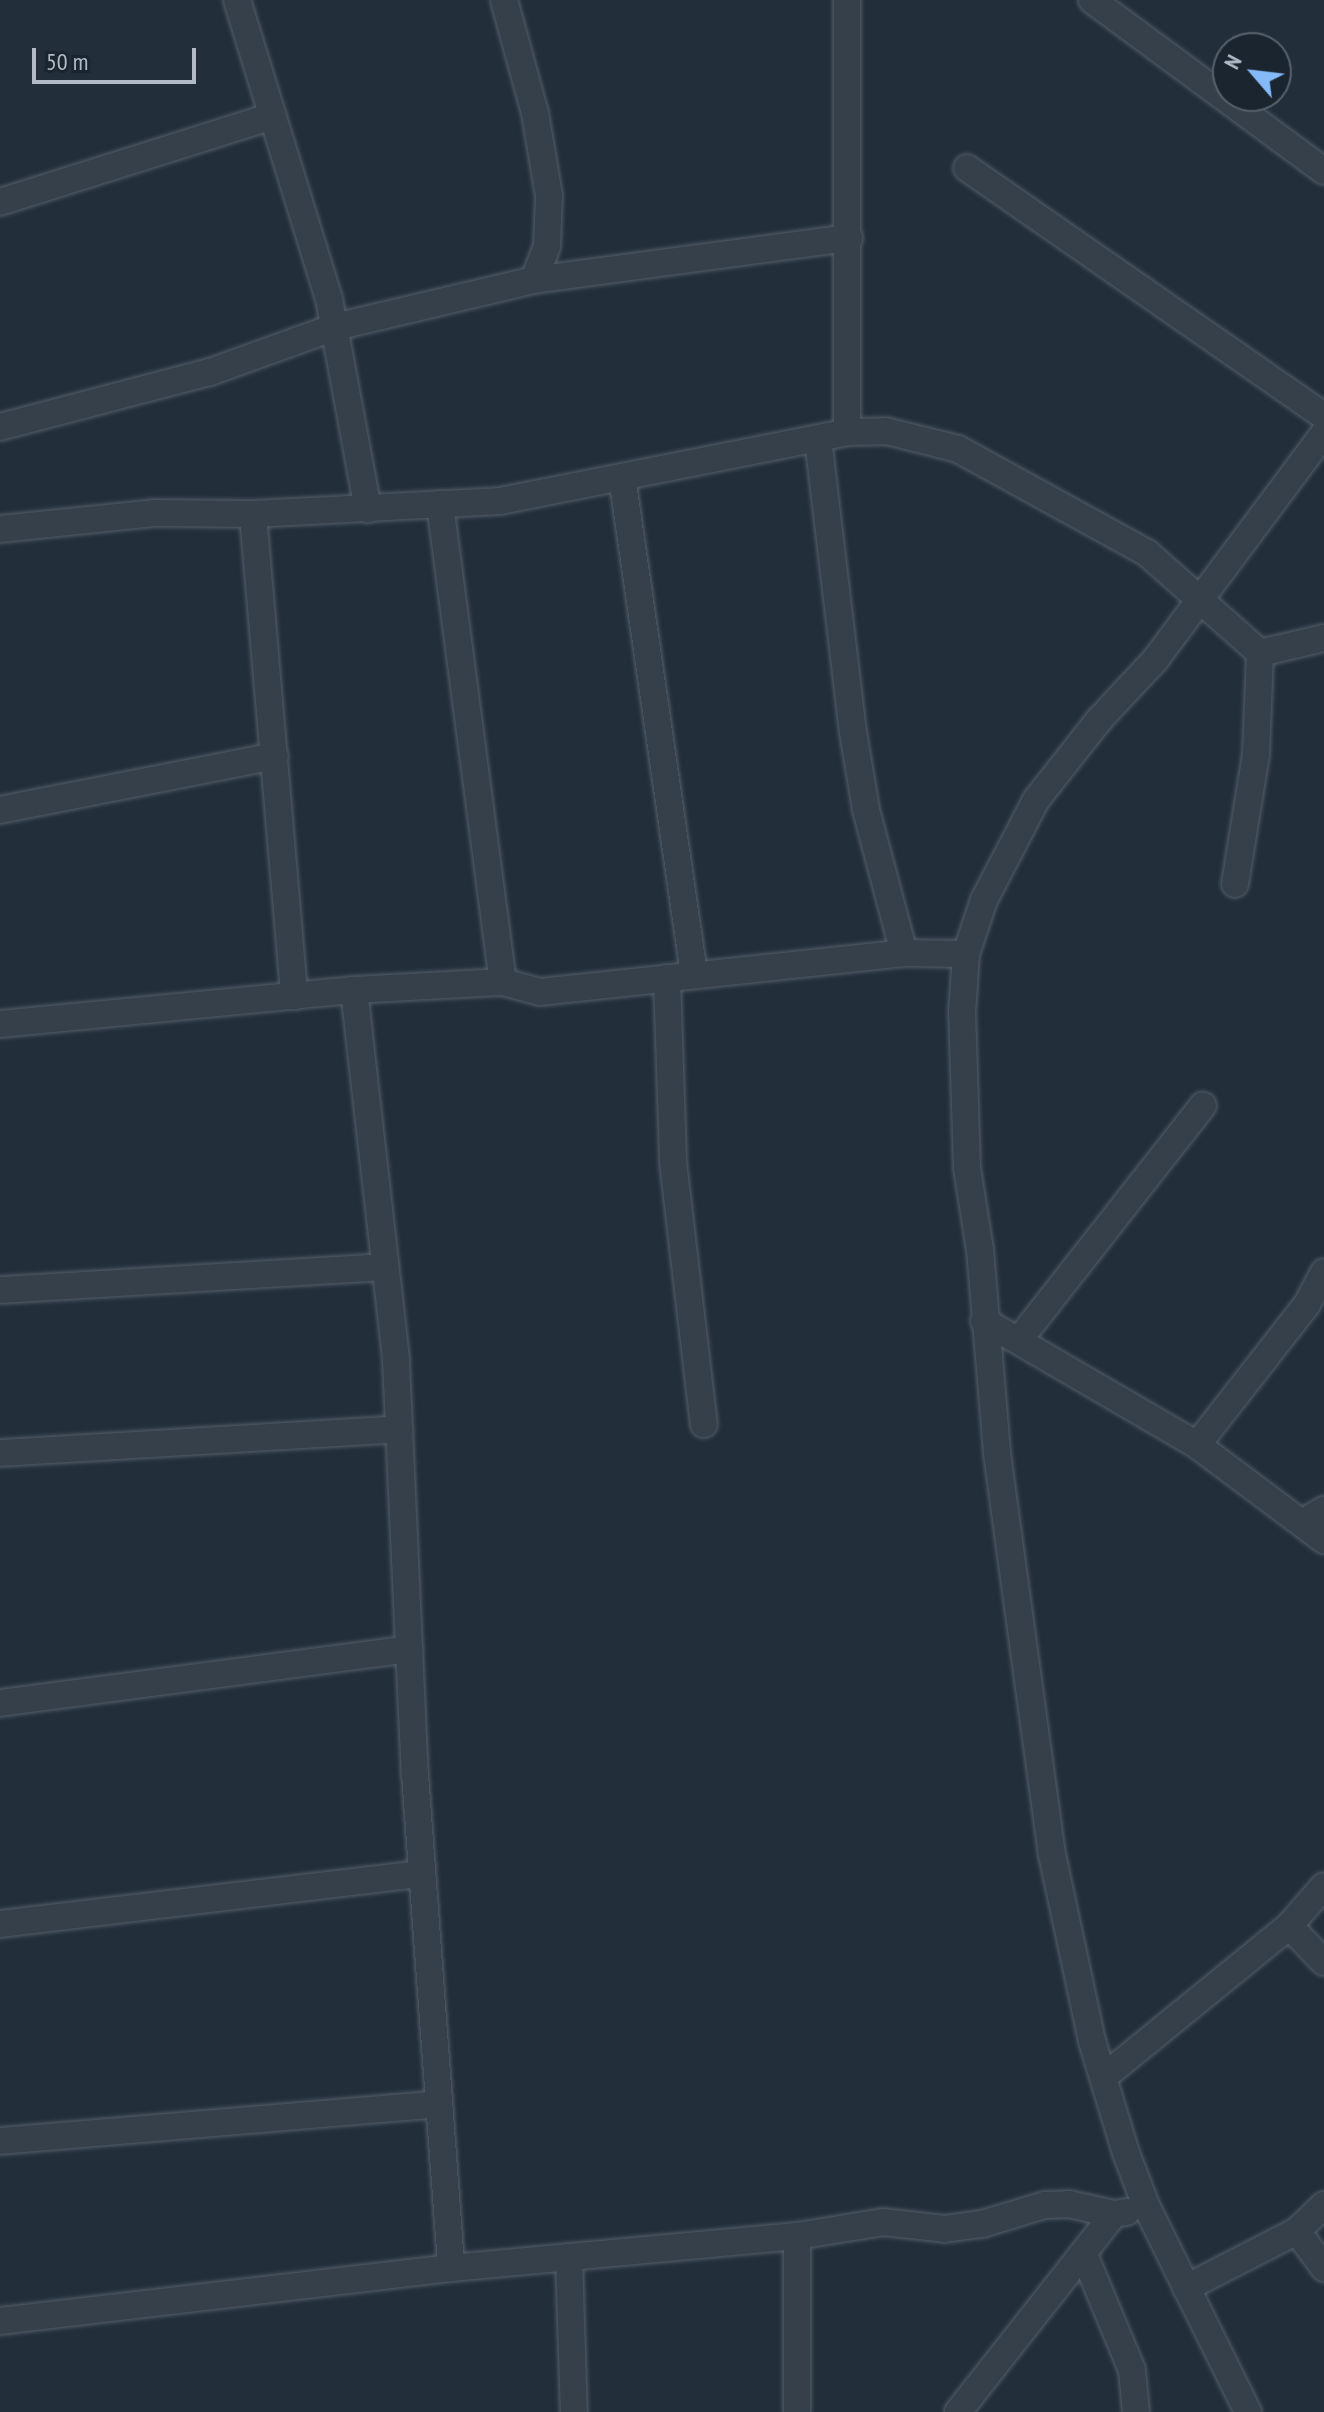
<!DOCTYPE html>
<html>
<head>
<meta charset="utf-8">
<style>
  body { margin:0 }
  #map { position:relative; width:1324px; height:2412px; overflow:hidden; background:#222f3b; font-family:"PT Sans Narrow",sans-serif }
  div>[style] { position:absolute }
  .roads { filter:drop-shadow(0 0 2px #545e69) drop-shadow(0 0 2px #545e69) }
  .street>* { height:26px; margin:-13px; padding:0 13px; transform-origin:13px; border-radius:13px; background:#36404b }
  span { translate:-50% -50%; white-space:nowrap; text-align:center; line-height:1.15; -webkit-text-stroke:7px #1b2530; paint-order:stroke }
  .north { position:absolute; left:1212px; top:32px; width:80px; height:80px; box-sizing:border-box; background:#1b2530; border:2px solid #57616c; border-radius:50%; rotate:298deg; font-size:22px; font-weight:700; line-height:32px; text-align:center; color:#b1bbc7 }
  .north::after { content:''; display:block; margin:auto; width:28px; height:36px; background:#85baf8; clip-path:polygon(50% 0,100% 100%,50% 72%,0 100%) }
  .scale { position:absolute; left:32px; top:48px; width:164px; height:36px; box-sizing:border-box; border:4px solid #b1bbc7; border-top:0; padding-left:10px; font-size:24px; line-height:28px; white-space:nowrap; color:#b1bbc7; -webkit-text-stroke:6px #1b2530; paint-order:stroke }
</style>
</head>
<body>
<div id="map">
  <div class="roads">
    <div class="street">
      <div style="left:237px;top:0;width:313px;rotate:72.9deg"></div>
      <div style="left:329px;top:299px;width:214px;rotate:79.5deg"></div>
      <div style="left:504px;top:0;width:117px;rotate:74.7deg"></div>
      <div style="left:535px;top:113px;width:84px;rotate:80.4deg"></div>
      <div style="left:549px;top:196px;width:50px;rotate:92.3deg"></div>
      <div style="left:547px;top:246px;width:36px;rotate:111deg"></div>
      <div style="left:1092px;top:0;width:288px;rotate:36.4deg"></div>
      <div style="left:967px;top:168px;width:435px;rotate:34.8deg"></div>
      <div style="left:0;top:202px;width:286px;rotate:-17.5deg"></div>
      <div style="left:0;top:427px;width:217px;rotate:-14.7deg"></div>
      <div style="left:210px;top:372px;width:133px;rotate:-19.8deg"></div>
      <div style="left:335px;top:327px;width:204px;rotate:-13.3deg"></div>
      <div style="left:534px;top:280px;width:318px;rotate:-7.6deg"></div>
      <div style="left:847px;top:432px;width:432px;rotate:-90deg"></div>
      <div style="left:818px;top:439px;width:295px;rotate:83.2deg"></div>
      <div style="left:853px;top:732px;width:79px;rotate:80.5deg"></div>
      <div style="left:866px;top:810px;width:148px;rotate:75.1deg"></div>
      <div style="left:622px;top:477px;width:502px;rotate:81.76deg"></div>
      <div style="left:440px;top:504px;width:482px;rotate:82.5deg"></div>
      <div style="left:253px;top:514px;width:484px;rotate:85.1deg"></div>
      <div style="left:0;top:529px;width:155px;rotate:-5.9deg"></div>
      <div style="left:154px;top:513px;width:99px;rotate:0.6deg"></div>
      <div style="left:253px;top:514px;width:247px;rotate:-3deg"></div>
      <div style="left:500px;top:501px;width:354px;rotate:-11.2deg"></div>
      <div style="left:847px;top:432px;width:39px;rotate:-1deg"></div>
      <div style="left:886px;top:431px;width:74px;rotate:14deg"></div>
      <div style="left:958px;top:449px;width:216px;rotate:28.8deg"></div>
      <div style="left:1147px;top:553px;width:151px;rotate:41.5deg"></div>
      <div style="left:1260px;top:653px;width:66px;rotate:-13.2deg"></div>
      <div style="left:0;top:810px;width:280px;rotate:-11.1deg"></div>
      <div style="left:1235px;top:884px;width:132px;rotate:-80.8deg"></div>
      <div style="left:1256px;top:754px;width:101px;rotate:-87.7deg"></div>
      <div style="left:667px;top:978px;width:184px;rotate:88.1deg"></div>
      <div style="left:673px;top:1162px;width:264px;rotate:83.3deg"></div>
      <div style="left:354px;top:990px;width:373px;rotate:83.5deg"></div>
      <div style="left:396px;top:1361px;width:413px;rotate:87.4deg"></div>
      <div style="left:415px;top:1774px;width:495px;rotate:85.8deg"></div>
      <div style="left:0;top:1024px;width:356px;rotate:-5.5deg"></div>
      <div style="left:354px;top:990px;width:149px;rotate:-3.1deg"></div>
      <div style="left:503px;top:982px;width:38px;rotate:15deg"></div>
      <div style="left:540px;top:992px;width:366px;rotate:-6.1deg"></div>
      <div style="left:904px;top:953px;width:62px;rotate:0.9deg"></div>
      <div style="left:0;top:1290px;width:386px;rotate:-3.4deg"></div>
      <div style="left:984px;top:1321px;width:246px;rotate:30.2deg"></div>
      <div style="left:1197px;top:1445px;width:159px;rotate:36.8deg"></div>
      <div style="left:1019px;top:1340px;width:298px;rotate:-51.9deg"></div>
      <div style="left:1197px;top:1445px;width:179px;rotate:-52deg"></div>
      <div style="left:1307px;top:1304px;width:36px;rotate:-62deg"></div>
      <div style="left:0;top:1453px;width:400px;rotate:-3.4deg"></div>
      <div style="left:1302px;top:1523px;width:26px;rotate:-31deg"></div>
      <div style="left:0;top:1703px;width:413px;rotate:-7.5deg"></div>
      <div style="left:0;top:1924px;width:425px;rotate:-6.8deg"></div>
      <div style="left:1289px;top:1926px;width:50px;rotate:45.8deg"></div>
      <div style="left:1105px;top:2076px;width:237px;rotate:-39.2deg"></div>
      <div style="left:1289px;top:1926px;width:53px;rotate:-48.8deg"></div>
      <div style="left:0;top:2141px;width:439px;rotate:-4.8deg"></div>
      <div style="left:1324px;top:2205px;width:37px;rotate:136deg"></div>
      <div style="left:1297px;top:2231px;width:46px;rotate:53.9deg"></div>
      <div style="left:797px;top:2236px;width:176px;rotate:90deg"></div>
      <div style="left:569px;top:2257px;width:155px;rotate:88.2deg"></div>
      <div style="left:1085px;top:2257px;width:122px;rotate:67.4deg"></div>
      <div style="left:1132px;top:2370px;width:42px;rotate:84.6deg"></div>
      <div style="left:1186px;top:2288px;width:125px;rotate:-27.2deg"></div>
      <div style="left:0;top:2321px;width:454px;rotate:-6.7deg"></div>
      <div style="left:451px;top:2268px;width:347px;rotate:-5.3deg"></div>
      <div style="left:797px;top:2236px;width:87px;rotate:-9.2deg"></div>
      <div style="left:883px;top:2222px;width:62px;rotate:6.4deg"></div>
      <div style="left:945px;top:2229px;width:37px;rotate:-8deg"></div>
      <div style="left:982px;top:2224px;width:66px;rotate:-16.8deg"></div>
      <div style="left:1045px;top:2205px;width:24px;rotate:-2deg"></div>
      <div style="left:1069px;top:2204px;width:46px;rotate:12.5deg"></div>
      <div style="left:958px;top:2412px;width:252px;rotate:-51.8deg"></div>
      <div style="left:1114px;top:2214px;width:13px;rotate:-9deg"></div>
      <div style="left:1248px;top:2412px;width:228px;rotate:-116.3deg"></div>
      <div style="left:1147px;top:2208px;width:59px;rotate:-110.9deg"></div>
      <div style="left:1126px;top:2153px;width:117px;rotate:-106.9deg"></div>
      <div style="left:1092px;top:2041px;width:190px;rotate:-102.1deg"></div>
      <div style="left:1052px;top:1855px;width:407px;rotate:-97.8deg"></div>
      <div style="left:997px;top:1452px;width:203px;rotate:-94.8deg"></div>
      <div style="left:980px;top:1250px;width:83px;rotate:-99deg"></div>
      <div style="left:967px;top:1168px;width:155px;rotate:-91.8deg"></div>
      <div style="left:962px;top:1013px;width:59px;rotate:-86.1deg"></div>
      <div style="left:966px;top:954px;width:57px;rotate:-71.6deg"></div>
      <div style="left:984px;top:900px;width:113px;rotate:-62.5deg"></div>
      <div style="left:1036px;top:800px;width:102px;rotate:-51.8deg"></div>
      <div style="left:1099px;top:720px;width:82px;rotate:-47deg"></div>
      <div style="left:1155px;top:660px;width:283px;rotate:-53.3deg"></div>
    </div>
  </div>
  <div class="north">N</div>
  <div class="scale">50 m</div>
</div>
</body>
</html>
